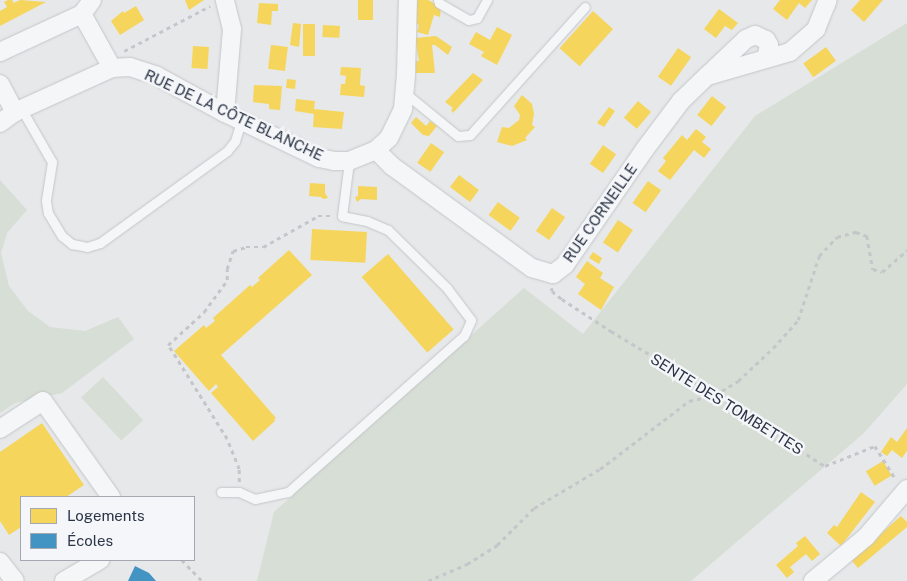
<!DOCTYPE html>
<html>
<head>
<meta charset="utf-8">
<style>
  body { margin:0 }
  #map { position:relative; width:907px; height:581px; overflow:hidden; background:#e6e8ea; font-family:"Public Sans",sans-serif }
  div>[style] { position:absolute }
  .green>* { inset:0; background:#d6ded6; transform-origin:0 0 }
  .homes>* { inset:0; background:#f6d55c; transform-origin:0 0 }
  .schools>* { inset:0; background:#4393c3 }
  .path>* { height:2.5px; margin-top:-1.25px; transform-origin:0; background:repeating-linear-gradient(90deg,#c5c6ca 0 4px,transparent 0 8px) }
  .roads { filter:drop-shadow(0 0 1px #c4c6c8) drop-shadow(0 0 1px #c4c6c8) }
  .lane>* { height:9px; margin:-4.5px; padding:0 4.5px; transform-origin:4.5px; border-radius:4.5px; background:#f5f6f7 }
  .street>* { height:18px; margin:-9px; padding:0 9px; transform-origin:9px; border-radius:9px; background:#f5f6f7 }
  span { translate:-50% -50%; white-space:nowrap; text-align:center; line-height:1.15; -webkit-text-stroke:5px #f4f6f9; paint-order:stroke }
  .street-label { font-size:15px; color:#2b3445 }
  .legend { position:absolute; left:20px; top:496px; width:175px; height:65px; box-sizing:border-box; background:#f4f6f9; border:1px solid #a4a8b1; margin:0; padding:6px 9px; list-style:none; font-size:15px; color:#2b3445 }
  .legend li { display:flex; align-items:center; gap:10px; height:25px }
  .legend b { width:25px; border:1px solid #a4a8b1 }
</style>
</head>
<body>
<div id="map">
  <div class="green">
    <div style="clip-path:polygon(907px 23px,907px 384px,864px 433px,691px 581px,257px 581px,274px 512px,524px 288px,583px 334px,755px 116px)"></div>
    <div style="clip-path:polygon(0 180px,27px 210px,7px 233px,1px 253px,9px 286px,28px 311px,50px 327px,85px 331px,118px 317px,134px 339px,62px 393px,15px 403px,0 413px)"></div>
    <div style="left:103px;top:377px;width:59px;height:30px;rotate:47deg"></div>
  </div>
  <div class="homes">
    <div style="clip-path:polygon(8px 0,12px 0,14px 3px,20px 0,46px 2px,0 26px,0 11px,7px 7px,4px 2px)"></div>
    <div style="clip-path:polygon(185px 0,204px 0,189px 10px)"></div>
    <div style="left:358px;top:0;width:15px;height:20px"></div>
    <div style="clip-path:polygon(414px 0,428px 0,441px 7px,440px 17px,434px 15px,428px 35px,417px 32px,419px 25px,415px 23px)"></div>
    <div style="clip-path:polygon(780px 0,812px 0,805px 8px,799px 3px,787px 20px,773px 9px)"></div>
    <div style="clip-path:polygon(860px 0,883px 0,864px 22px,851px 10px)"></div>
    <div style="clip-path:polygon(259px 3px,278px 4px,278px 11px,272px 11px,271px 25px,257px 23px)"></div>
    <div style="clip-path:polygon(136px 6px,144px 20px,120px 35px,111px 21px,123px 11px,124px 13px)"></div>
    <div style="clip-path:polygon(719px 9px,738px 23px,732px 30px,725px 26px,716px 38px,704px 29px)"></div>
    <div style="left:593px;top:11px;width:27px;height:50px;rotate:42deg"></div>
    <div style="clip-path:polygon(293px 23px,301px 24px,299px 47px,290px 45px)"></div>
    <div style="left:303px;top:24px;width:12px;height:32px"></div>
    <div style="left:323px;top:25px;width:17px;height:12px;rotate:3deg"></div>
    <div style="clip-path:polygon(497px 27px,512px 35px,497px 65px,481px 56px,484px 52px,469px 44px,476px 32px,490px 40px)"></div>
    <div style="clip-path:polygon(436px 36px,452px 47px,448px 55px,435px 45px,432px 45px,435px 73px,416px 73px,415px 61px,419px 61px,415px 38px)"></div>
    <div style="left:271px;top:45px;width:17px;height:24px;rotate:7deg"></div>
    <div style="left:193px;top:46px;width:16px;height:22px;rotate:4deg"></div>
    <div style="left:826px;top:47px;width:17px;height:28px;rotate:54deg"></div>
    <div style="left:678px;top:48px;width:16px;height:35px;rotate:35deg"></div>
    <div style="clip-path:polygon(341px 67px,361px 68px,360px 85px,365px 86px,364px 97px,340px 95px,341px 84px,345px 84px,346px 76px,340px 75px)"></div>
    <div style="clip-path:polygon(473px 73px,483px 80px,453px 113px,451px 110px,453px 108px,445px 102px)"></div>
    <div style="left:287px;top:79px;width:9px;height:9px;rotate:6deg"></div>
    <div style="clip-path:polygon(254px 85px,282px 86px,280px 110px,269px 109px,269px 104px,253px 102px)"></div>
    <div style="clip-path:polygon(522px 95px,532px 104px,534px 114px,532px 125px,535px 127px,525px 138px,527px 140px,512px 146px,497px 142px,502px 127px,509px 128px,519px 120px,520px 115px,514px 106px)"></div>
    <div style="left:712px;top:96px;width:18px;height:24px;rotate:38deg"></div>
    <div style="clip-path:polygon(296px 99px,315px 101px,314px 109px,344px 112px,342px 129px,313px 127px,314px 114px,295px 111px)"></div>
    <div style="left:638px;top:101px;width:17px;height:22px;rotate:40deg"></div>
    <div style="clip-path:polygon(609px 107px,615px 111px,604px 127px,597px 123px)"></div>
    <div style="clip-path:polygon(416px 117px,426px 126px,430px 121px,437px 126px,429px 136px,423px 135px,411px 123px)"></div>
    <div style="clip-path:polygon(696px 129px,706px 137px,702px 142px,711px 149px,704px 158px,694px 150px,670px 180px,658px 171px,666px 161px,663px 158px,682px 135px,687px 140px)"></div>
    <div style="left:431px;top:143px;width:16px;height:24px;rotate:35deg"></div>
    <div style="left:603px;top:145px;width:16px;height:23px;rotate:35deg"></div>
    <div style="left:459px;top:175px;width:25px;height:15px;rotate:37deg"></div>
    <div style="left:648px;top:181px;width:16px;height:27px;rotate:35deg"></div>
    <div style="clip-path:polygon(310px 183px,325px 184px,325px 193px,328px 198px,323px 199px,321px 197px,309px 196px)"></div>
    <div style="clip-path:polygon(358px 186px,377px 187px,377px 200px,361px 199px,357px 202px,355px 197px,358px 196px)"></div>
    <div style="left:498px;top:202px;width:27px;height:16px;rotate:36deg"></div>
    <div style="left:552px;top:208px;width:16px;height:28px;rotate:35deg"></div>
    <div style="left:618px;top:220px;width:18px;height:27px;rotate:34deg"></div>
    <div style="left:312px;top:229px;width:55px;height:31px;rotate:3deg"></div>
    <div style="clip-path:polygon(289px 250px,312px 275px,221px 355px,276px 418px,274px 419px,275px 421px,253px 441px,211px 393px,218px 387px,216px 384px,209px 391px,174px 351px,204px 325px,206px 328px,215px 321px,213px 318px,250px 285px,252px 287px,260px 280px,258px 278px)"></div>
    <div style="clip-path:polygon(593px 252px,602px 258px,599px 264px,589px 258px)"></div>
    <div style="left:388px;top:254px;width:100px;height:35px;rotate:49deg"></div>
    <div style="clip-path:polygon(587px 261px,603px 273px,600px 278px,614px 287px,601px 310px,578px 294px,585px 284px,576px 277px)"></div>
    <div style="clip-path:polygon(42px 423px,84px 485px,66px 497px,21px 497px,21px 527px,9px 535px,0 521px,0 452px)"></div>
    <div style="clip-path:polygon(907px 428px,907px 451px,902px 458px,892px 450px,887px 456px,881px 452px,891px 437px,897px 442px)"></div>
    <div style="left:883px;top:461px;width:17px;height:20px;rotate:59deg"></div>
    <div style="clip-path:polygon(861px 492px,875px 502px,841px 546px,827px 533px,834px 525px,837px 527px)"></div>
    <div style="clip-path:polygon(901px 516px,907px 522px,907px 527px,858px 568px,851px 560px)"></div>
    <div style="clip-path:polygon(805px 536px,820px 554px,812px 561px,806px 554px,790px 567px,794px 572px,787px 578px,776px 565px,798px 546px,796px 543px)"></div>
  </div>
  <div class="schools">
    <div style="clip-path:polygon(135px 566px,149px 573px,156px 581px,128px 581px)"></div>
  </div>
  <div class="path">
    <div style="left:124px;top:51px;width:97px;rotate:-27.6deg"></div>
    <div style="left:552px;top:288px;width:3px;rotate:90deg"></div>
    <div style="left:552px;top:291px;width:13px;rotate:39deg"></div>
    <div style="left:562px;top:299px;width:59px;rotate:33.1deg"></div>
    <div style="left:611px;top:331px;width:79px;rotate:31.1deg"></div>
    <div style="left:679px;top:372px;width:174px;rotate:32.8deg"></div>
    <div style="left:825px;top:466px;width:54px;rotate:-21.8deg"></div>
    <div style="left:875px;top:446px;width:38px;rotate:58deg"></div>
    <div style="left:239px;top:482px;width:13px;rotate:-90deg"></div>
    <div style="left:239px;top:469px;width:32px;rotate:-112deg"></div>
    <div style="left:227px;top:439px;width:111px;rotate:-122.1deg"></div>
    <div style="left:168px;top:345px;width:49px;rotate:-42.5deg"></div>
    <div style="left:204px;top:312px;width:39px;rotate:-54deg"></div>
    <div style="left:227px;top:280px;width:11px;rotate:-90deg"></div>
    <div style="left:227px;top:269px;width:19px;rotate:-72deg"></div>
    <div style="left:233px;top:251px;width:14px;rotate:-17deg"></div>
    <div style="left:246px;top:247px;width:17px"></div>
    <div style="left:263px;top:247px;width:63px;rotate:-29.4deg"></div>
    <div style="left:318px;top:216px;width:12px"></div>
    <div style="left:182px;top:560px;width:29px;rotate:46deg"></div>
    <div style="left:428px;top:581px;width:43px;rotate:-23.6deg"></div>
    <div style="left:467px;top:564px;width:36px;rotate:-32deg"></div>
    <div style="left:497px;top:545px;width:52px;rotate:-45deg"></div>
    <div style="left:534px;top:508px;width:77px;rotate:-30.6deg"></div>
    <div style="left:600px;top:469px;width:112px;rotate:-37.4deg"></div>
    <div style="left:689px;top:401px;width:27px;rotate:-13deg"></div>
    <div style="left:715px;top:395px;width:27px;rotate:-31deg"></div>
    <div style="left:738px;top:381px;width:48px;rotate:-43.3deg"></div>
    <div style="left:773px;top:348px;width:38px;rotate:-48deg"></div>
    <div style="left:798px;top:320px;width:67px;rotate:-71.8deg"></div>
    <div style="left:819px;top:256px;width:26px;rotate:-47deg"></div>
    <div style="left:837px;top:237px;width:20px;rotate:-15deg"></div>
    <div style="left:856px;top:232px;width:12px;rotate:20deg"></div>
    <div style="left:867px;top:236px;width:34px;rotate:80deg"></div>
    <div style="left:873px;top:269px;width:9px;rotate:18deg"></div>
    <div style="left:882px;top:272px;width:33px;rotate:-41deg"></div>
  </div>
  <div class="roads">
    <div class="lane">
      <div style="left:438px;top:0;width:3px;rotate:72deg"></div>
      <div style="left:439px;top:3px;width:34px;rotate:30deg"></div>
      <div style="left:469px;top:20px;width:8px;rotate:-14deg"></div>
      <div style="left:477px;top:18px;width:21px;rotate:-61deg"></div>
      <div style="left:405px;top:93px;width:68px;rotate:39.1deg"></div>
      <div style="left:458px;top:136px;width:12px;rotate:-5deg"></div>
      <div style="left:470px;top:135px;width:172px;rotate:-48.1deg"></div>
      <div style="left:22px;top:110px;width:60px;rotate:60deg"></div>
      <div style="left:52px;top:162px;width:39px;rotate:99deg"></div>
      <div style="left:46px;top:201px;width:12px;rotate:81deg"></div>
      <div style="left:48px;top:213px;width:27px;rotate:59deg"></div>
      <div style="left:62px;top:236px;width:13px;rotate:39deg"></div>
      <div style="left:72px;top:244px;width:15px;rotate:11deg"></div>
      <div style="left:87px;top:247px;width:14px;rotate:-17deg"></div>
      <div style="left:100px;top:243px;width:157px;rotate:-35.9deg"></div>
      <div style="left:227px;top:151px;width:13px;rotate:-51deg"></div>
      <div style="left:235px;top:141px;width:21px;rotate:-73deg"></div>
      <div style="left:221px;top:492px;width:18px"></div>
      <div style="left:239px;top:492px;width:17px;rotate:24deg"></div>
      <div style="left:255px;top:499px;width:34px;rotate:-12deg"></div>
      <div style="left:288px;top:492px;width:235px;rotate:-41.6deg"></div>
      <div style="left:464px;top:336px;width:17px;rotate:-66deg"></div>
      <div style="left:471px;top:320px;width:40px;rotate:-127deg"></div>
      <div style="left:447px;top:288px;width:83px;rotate:-135.5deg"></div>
      <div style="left:388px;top:230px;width:23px;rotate:-157deg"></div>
      <div style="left:367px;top:221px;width:25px;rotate:-169deg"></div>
      <div style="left:342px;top:216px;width:55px;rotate:-82.7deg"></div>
    </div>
    <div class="street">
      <div style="left:82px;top:14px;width:62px;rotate:60.9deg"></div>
      <div style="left:0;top:52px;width:90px;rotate:-24.9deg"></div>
      <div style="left:82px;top:14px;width:17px;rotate:-54deg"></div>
      <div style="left:708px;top:75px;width:52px;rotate:-43.5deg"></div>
      <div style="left:746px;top:39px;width:10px;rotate:-24deg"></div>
      <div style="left:755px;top:35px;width:12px;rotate:24deg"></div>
      <div style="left:766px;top:40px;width:6px;rotate:59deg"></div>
      <div style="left:769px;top:45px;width:14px;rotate:102deg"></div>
      <div style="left:0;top:84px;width:32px;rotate:62deg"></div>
      <div style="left:225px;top:113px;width:84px;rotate:-85.2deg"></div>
      <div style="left:232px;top:29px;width:30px;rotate:-104deg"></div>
      <div style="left:0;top:123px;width:19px;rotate:-36deg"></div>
      <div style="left:15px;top:112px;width:107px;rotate:-24.4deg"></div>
      <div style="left:112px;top:68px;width:18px;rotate:-3deg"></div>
      <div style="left:130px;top:67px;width:28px;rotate:18deg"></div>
      <div style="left:157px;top:76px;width:77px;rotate:28.6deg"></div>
      <div style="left:225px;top:113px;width:104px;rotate:25.6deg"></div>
      <div style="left:319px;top:158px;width:15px;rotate:11deg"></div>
      <div style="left:334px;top:161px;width:15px"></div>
      <div style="left:349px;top:161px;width:29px;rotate:-22deg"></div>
      <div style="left:376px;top:150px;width:18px;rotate:-43deg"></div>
      <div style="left:389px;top:138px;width:32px;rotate:-64deg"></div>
      <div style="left:403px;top:109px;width:35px;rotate:-85deg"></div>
      <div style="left:406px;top:74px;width:74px;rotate:-88.5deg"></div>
      <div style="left:376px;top:150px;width:23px;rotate:45deg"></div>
      <div style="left:392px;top:166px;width:173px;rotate:36.1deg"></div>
      <div style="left:532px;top:268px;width:22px;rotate:16deg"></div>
      <div style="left:553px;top:274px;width:15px;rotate:-37deg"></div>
      <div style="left:565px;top:265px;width:141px;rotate:-55.4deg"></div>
      <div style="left:645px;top:149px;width:60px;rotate:-53.1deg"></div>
      <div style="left:681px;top:101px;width:36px;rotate:-44deg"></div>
      <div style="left:707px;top:76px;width:86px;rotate:-16.1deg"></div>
      <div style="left:790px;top:52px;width:35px;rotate:-41deg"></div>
      <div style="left:816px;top:29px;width:31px;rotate:-68deg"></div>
      <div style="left:0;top:429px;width:51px;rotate:-33.1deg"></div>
      <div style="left:43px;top:401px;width:118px;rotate:54.7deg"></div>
      <div style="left:0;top:562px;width:24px;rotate:52deg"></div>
      <div style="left:64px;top:581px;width:42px;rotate:-30.3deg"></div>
      <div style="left:813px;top:581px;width:69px;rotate:-39.7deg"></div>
      <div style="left:866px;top:537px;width:63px;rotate:-49.5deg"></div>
    </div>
  </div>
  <div class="street-label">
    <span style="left:234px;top:115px;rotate:25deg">RUE DE LA CÔTE BLANCHE</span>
    <span style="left:600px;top:213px;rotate:-55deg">RUE CORNEILLE</span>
    <span style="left:727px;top:404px;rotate:32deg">SENTE DES TOMBETTES</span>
  </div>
  <ul class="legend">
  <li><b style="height:14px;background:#f6d55c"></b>Logements</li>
  <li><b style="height:14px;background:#4393c3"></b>Écoles</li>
  </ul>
</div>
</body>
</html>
